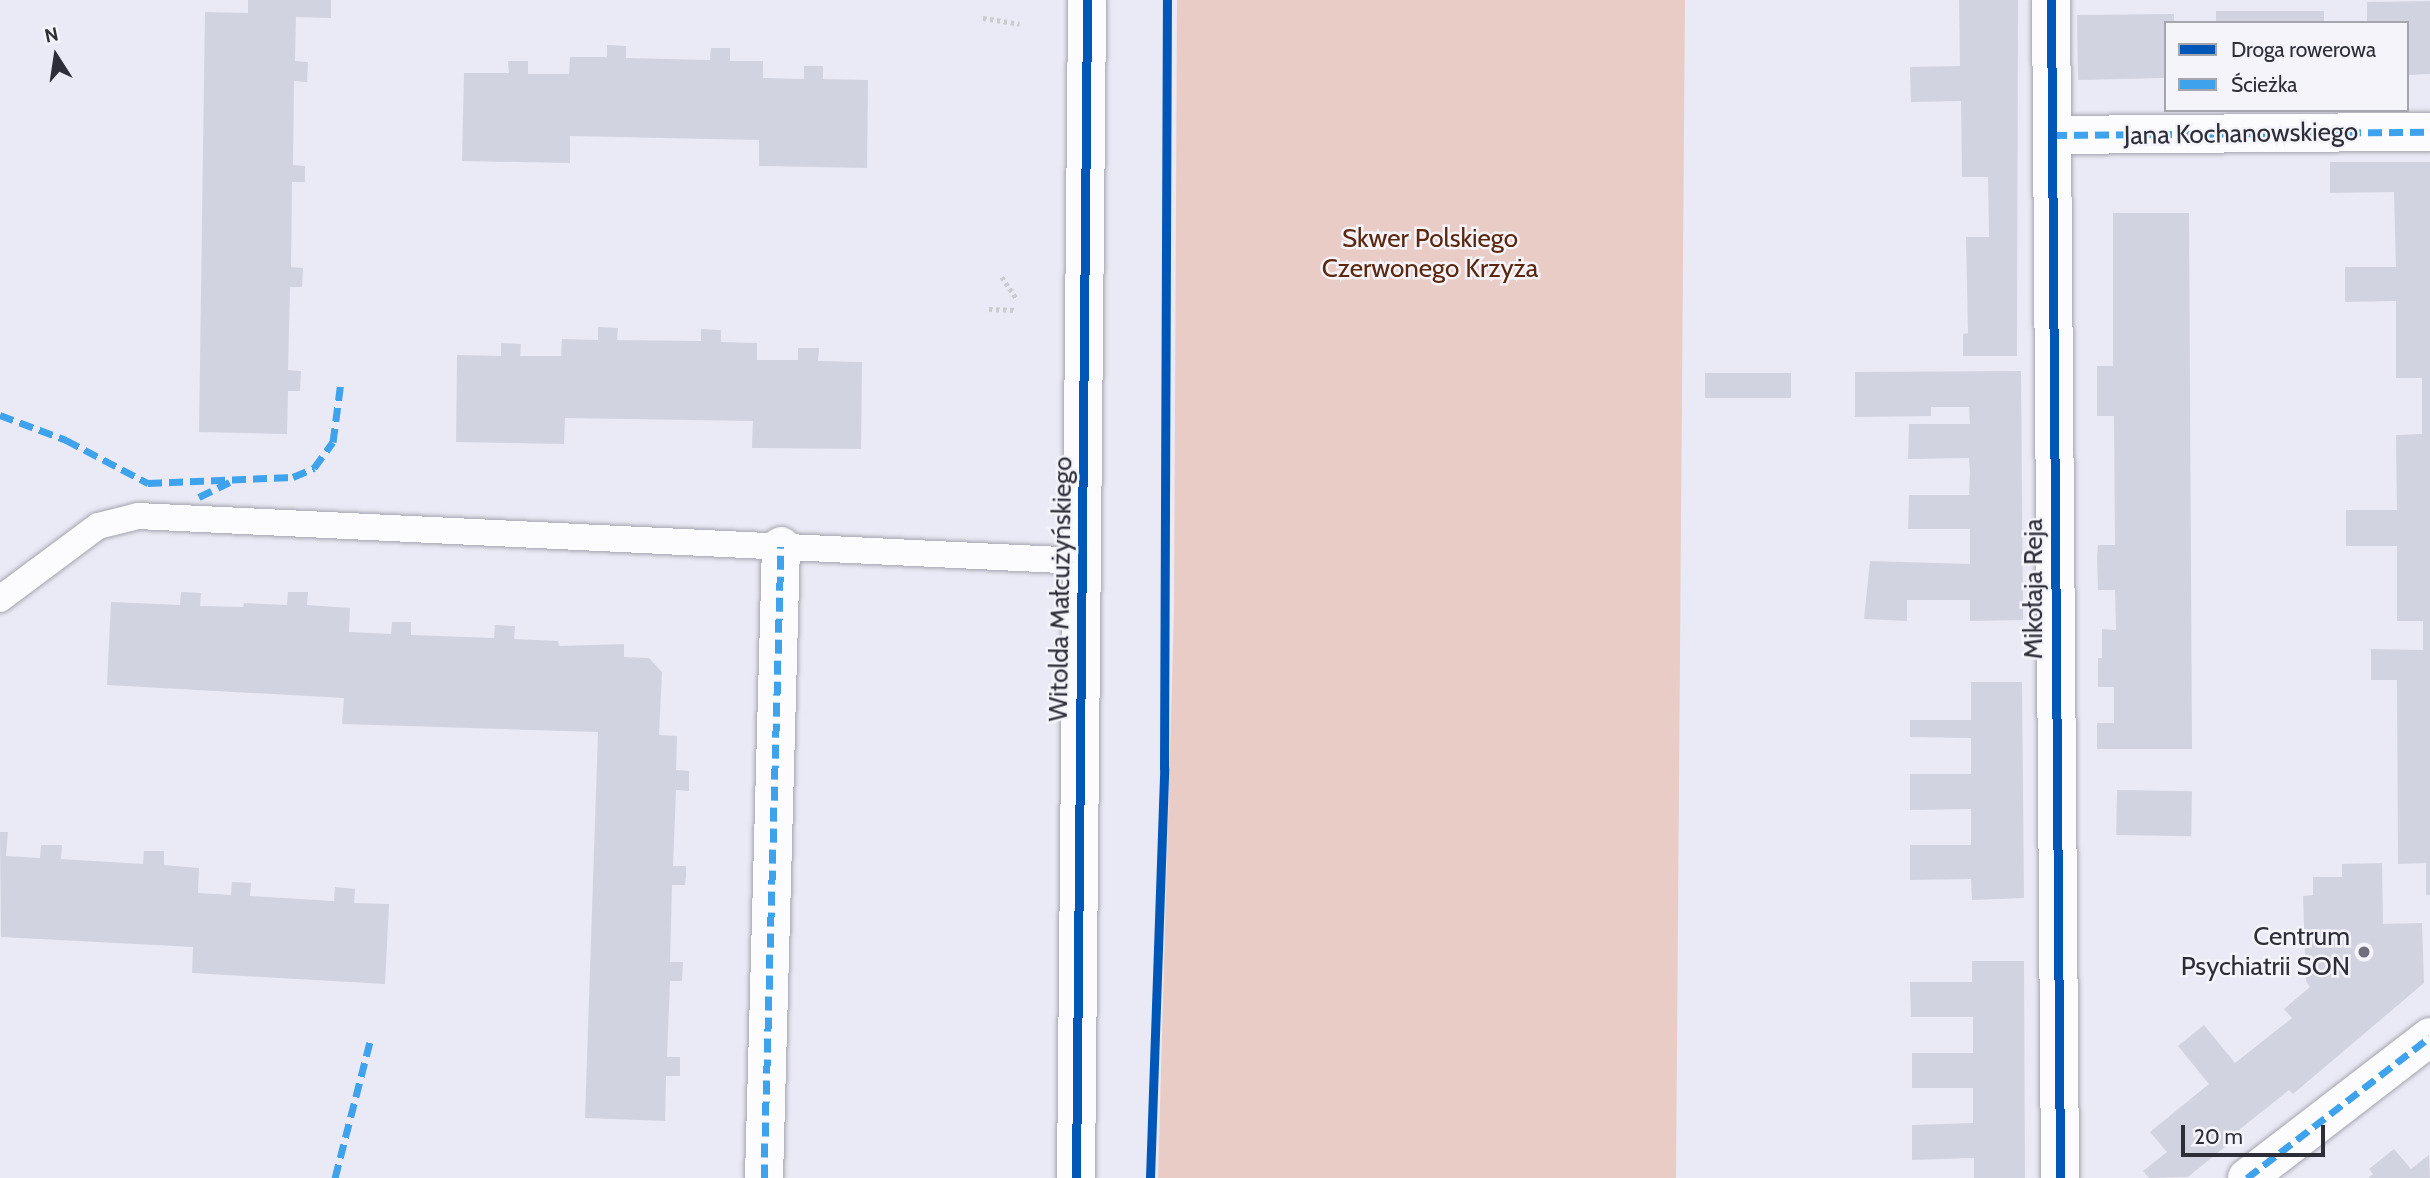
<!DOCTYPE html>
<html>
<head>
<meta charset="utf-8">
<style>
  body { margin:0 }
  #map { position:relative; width:2430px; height:1178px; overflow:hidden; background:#eaeaf6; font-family:Cabin,sans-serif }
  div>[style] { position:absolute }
  .green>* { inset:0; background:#e8ccc5 }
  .building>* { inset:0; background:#d2d3e0; transform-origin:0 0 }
  .path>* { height:4.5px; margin-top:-2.25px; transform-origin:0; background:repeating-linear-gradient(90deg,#cbcbd0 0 3.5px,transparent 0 7px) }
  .roads { filter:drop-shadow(0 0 2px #a4a4ae) drop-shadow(0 0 2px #a4a4ae) }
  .lane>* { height:26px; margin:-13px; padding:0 13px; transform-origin:13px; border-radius:13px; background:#fcfcfe }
  .street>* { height:38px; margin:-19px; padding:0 19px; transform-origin:19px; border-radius:19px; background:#fcfcfe }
  .quiet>* { height:7px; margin-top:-3.5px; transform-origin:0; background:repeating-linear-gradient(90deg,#3ea3ec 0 14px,transparent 0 21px) }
  .cycleway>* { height:9px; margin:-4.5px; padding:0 4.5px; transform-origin:4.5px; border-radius:4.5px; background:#0057b8 }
  .dots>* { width:19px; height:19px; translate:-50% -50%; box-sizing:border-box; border:4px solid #f4f4fa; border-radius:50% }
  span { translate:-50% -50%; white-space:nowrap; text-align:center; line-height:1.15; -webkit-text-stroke:5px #f4f4fa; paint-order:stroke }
  .street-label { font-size:26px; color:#2e2e39 }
  .park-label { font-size:26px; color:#5c270c }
  .poi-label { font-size:26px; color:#2e2e39 }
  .right { translate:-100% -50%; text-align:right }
  .legend { position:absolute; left:2164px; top:21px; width:245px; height:91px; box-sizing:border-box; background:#f4f4fa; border:2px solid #a5a5ad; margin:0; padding:9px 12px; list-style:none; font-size:21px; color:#2e2e39 }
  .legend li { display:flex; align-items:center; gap:14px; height:35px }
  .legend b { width:35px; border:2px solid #a5a5ad }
  .north { position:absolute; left:21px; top:21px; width:70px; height:70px; -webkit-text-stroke:5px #f4f4fa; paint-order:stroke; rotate:348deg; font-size:19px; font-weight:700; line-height:28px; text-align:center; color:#2e2e39 }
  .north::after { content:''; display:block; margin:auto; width:24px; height:32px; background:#2e2e39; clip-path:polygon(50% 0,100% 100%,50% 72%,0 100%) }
  .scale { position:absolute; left:2181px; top:1125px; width:144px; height:32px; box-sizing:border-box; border:4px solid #2e2e39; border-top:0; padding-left:9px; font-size:21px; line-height:24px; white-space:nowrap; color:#2e2e39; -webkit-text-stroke:5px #f4f4fa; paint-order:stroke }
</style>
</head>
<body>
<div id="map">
  <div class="green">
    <div style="clip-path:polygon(1177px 0,1685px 0,1676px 1178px,1158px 1178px,1174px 608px)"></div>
  </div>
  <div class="building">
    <div style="clip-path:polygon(248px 0,331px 0,331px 18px,296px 17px,295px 61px,308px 62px,307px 82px,294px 81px,293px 165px,305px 166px,305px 182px,292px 182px,291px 267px,303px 268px,302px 287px,290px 287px,288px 370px,301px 371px,300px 391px,288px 391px,287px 434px,199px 432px,205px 12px,248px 13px)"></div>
    <div style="clip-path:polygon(1959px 0,2018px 0,2017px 356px,1963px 356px,1963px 334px,1968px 333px,1966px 237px,1989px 237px,1988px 177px,1962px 177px,1961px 101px,1911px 102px,1910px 67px,1960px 66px)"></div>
    <div style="clip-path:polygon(2430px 1px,2430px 74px,2407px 75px,2407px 23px,2367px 23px,2367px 2px)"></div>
    <div style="left:2216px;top:11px;width:108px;height:12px"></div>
    <div style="clip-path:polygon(2174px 14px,2174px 23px,2166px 23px,2166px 78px,2078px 80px,2077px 15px)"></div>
    <div style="clip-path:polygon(607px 45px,626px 46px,626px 58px,710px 60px,711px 48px,730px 48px,730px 61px,763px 61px,763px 78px,804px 79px,804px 66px,823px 66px,823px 79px,868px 80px,867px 168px,759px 166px,759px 140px,570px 136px,570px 163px,462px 161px,464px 73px,509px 73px,508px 61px,528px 61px,528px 74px,569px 74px,570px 57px,607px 57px)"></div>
    <div style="clip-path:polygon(2330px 162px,2430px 162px,2430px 895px,2426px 895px,2426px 863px,2398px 864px,2397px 680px,2371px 680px,2371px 649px,2423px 650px,2423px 621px,2397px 621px,2397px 546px,2346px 546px,2346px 510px,2397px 510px,2396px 435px,2422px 434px,2422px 378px,2396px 378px,2396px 301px,2345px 302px,2345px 267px,2396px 267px,2394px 192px,2330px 193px)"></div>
    <div style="clip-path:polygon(2113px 213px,2189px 213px,2192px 749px,2097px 749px,2097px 723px,2114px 723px,2114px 687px,2098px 687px,2098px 658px,2102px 658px,2102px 629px,2116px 630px,2115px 590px,2098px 590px,2097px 557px,2098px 545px,2115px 545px,2114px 416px,2097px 416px,2097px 366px,2113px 366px)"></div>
    <div style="clip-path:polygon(598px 327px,618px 328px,617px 340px,701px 341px,701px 329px,721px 330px,721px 342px,757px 343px,757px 360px,798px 360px,798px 348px,819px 348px,818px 361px,862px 362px,861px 449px,752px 448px,753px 421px,565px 418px,564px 444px,456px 442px,457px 355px,501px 356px,501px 343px,521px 344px,520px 356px,561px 356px,562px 339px,598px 340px)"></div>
    <div style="clip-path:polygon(2021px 371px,2023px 620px,1970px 621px,1970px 600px,1907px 600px,1907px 621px,1864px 619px,1870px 561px,1970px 564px,1970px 529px,1908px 529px,1909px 495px,1969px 495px,1970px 473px,1969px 458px,1908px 459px,1909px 424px,1970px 424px,1969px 407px,1931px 407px,1931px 416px,1855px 417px,1855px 372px)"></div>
    <div style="left:1791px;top:373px;width:25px;height:86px;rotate:90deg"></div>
    <div style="clip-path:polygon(181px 592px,201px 593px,200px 606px,243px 607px,244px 603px,287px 605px,288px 592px,308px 592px,307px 605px,350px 608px,349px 632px,391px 634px,392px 622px,411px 622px,411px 635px,494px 638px,495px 625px,515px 626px,514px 639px,558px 641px,559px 646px,624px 644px,624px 657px,649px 658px,662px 672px,659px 735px,677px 736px,676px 770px,689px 771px,689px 791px,676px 790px,673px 866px,686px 866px,686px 876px,685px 885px,672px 885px,670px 962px,683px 962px,682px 981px,670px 981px,667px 1057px,680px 1057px,680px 1076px,666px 1076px,665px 1121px,585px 1118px,598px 732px,342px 724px,344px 698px,107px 685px,111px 602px,180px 605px)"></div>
    <div style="clip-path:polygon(1971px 682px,2022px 682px,2024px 898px,1972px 900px,1971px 879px,1910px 880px,1910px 845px,1971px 845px,1971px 809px,1910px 810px,1910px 774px,1971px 774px,1971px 738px,1910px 737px,1910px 720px,1971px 720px)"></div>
    <div style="left:2117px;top:790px;width:75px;height:45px;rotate:1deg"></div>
    <div style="clip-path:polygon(0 832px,8px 832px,6px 856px,40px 858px,41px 845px,62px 845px,61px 859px,143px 864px,144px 851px,164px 851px,164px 865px,199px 868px,198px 893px,231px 895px,232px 882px,251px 883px,250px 896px,334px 901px,335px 887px,355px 889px,354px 903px,389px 904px,385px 984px,192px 973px,193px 947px,1px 937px)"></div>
    <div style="clip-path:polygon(2382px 863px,2383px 924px,2422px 923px,2424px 983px,2293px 1094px,2289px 1090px,2224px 1142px,2226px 1146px,2188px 1177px,2149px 1178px,2143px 1171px,2167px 1152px,2150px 1132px,2209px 1084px,2178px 1046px,2204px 1025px,2235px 1063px,2292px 1018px,2284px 1009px,2310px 987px,2306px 981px,2303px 896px,2313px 895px,2313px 877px,2342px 877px,2342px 864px)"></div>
    <div style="clip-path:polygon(1972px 961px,2024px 961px,2025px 1178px,1974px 1178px,1974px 1158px,1912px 1160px,1912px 1125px,1973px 1123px,1973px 1088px,1912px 1088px,1912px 1053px,1973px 1053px,1973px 1017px,1911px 1017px,1910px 982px,1972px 982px)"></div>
    <div style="clip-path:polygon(2394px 1149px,2411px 1169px,2429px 1155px,2430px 1178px,2368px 1178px,2373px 1174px,2369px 1169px)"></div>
  </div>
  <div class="path">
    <div style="left:983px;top:18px;width:37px;rotate:9deg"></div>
    <div style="left:1002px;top:277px;width:25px;rotate:56deg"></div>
    <div style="left:989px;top:309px;width:27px;rotate:2deg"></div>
  </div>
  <div class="roads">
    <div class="lane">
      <div style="left:0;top:599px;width:122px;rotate:-36.7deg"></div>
      <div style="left:98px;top:526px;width:41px;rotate:-14deg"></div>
      <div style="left:138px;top:516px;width:945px;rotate:2.73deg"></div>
    </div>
    <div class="street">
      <div style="left:2051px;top:0;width:1178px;rotate:89.56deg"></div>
      <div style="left:2053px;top:135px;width:377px;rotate:-0.5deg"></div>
      <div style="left:764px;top:1178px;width:632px;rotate:-88.46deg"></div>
      <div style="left:1076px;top:1178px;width:1178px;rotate:-89.46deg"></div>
      <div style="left:2247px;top:1178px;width:231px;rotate:-37.6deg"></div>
    </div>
  </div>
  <div class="quiet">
    <div style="left:2053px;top:135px;width:377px;rotate:-0.5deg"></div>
    <div style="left:0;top:415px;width:71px;rotate:20.7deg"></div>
    <div style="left:66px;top:440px;width:93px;rotate:27.7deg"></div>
    <div style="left:148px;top:483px;width:145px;rotate:-2.4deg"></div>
    <div style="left:293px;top:477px;width:23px;rotate:-23deg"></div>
    <div style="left:314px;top:468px;width:32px;rotate:-54deg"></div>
    <div style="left:333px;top:442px;width:62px;rotate:-82.5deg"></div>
    <div style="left:199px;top:497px;width:34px;rotate:-26deg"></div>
    <div style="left:335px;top:1178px;width:140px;rotate:-75.6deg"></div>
    <div style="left:764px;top:1178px;width:632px;rotate:-88.46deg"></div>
    <div style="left:2247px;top:1178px;width:231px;rotate:-37.6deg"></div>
  </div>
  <div class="cycleway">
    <div style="left:2051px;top:0;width:1178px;rotate:89.56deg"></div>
    <div style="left:1076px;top:1178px;width:1178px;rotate:-89.46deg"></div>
    <div style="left:1150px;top:1178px;width:410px;rotate:-88deg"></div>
    <div style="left:1164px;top:768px;width:768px;rotate:-89.78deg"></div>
  </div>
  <div class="dots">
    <div style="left:2364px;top:952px;background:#70707b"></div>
  </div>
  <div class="street-label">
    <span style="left:2241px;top:134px;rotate:-1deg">Jana Kochanowskiego</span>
    <span style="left:1061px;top:589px;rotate:-89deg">Witolda Małcużyńskiego</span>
    <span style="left:2034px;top:589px;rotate:-90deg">Mikołaja Reja</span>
  </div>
  <div class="park-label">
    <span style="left:1430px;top:254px">Skwer Polskiego<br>Czerwonego Krzyża</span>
  </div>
  <div class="poi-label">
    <span class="right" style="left:2350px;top:952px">Centrum<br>Psychiatrii SON</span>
  </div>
  <ul class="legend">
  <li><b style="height:9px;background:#0057b8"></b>Droga rowerowa</li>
  <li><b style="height:9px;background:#3ea3ec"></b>Ścieżka</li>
  </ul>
  <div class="north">N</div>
  <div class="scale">20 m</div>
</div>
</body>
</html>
